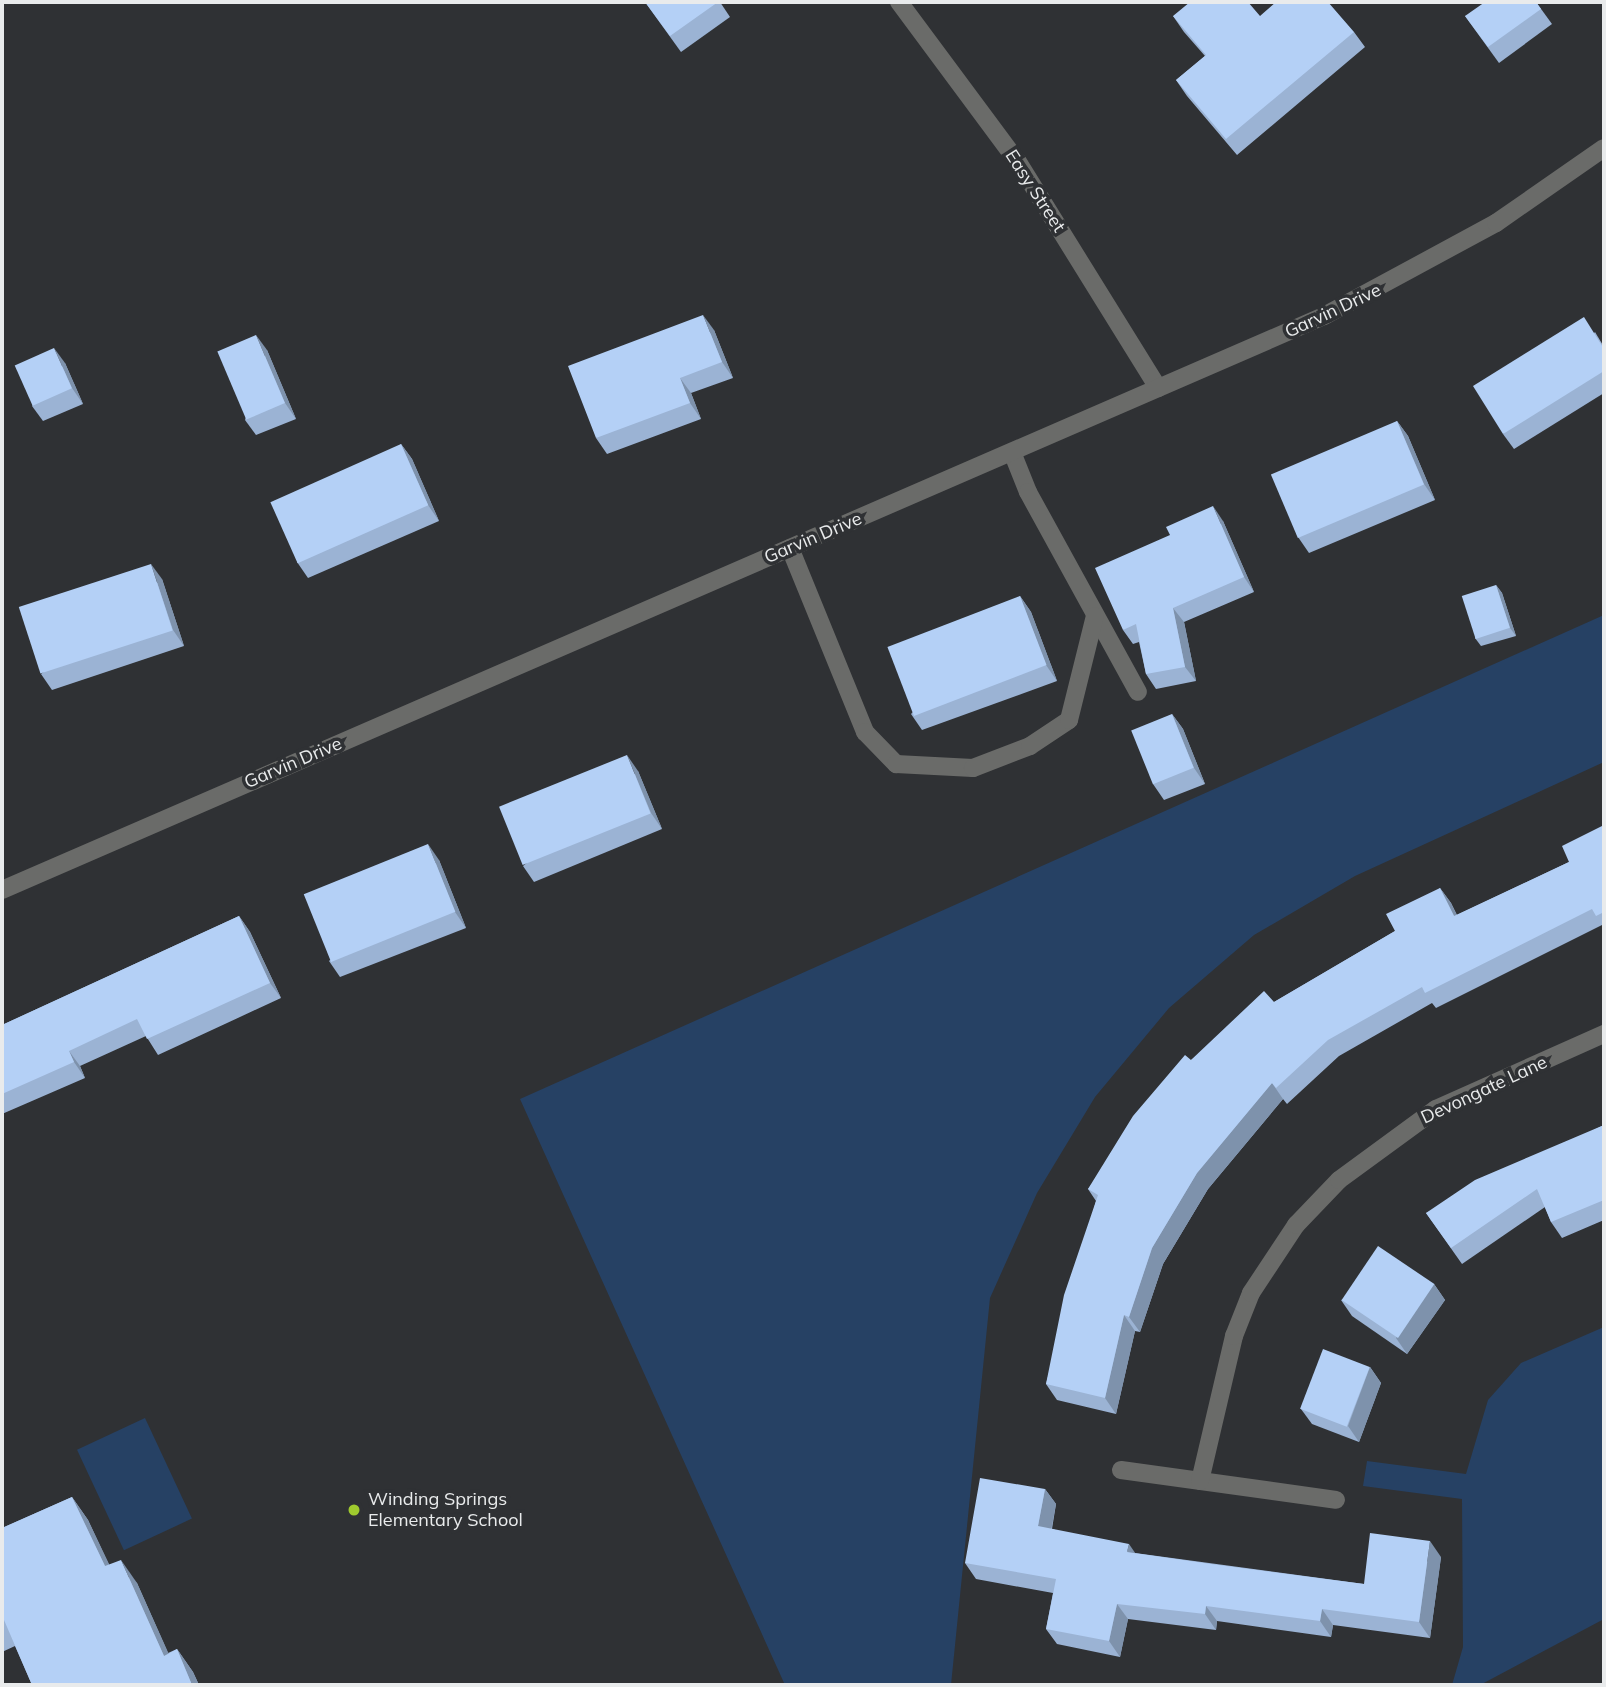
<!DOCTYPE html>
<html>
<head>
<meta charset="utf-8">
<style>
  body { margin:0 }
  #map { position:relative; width:1606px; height:1687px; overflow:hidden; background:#2f3134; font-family:Mulish,sans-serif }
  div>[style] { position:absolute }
  .green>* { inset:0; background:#264164; transform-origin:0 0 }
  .minor>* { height:18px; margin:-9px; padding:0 9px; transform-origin:9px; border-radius:9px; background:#6a6b69 }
  .wall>* { inset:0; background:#9bb3d4 }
  .shaded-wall>* { inset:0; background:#7e92ac }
  .building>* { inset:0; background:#b4d0f6; transform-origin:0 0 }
  .dots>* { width:19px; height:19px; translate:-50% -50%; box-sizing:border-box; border:4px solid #2f3134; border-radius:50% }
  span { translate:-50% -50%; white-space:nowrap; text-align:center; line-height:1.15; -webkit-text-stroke:7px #2f3134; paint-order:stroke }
  .street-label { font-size:18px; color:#e9ebec }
  .poi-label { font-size:18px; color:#e9ebec }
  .left { translate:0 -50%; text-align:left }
  .frame { position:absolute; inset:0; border:4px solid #e9ebec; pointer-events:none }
</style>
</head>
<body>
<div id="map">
  <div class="green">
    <div style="clip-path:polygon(1604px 615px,1604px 762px,1355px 876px,1254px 935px,1169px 1008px,1095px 1097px,1037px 1193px,990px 1298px,951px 1685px,785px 1685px,520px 1099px)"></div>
    <div style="clip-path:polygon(1604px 1327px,1604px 1619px,1480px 1685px,1452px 1685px,1463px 1647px,1462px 1499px,1363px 1486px,1367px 1461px,1466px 1474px,1488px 1400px,1521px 1363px)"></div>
    <div style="left:145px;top:1418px;width:111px;height:75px;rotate:65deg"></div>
  </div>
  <div class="minor">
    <div style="left:899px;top:2px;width:199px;rotate:53.4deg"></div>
    <div style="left:1018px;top:162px;width:266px;rotate:58.2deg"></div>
    <div style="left:1012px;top:452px;width:43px;rotate:68.2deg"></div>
    <div style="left:1028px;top:492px;width:228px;rotate:61.2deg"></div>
    <div style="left:790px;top:548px;width:199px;rotate:67.8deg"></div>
    <div style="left:865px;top:732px;width:45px;rotate:45.9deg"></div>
    <div style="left:896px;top:764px;width:77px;rotate:3deg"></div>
    <div style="left:973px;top:768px;width:61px;rotate:-21.1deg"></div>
    <div style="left:1030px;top:746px;width:47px;rotate:-33.7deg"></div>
    <div style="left:1069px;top:720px;width:107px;rotate:-76deg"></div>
    <div style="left:2px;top:890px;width:1441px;rotate:-23.47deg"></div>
    <div style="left:1324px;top:316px;width:196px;rotate:-28.4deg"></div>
    <div style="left:1496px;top:223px;width:131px;rotate:-34.8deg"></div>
    <div style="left:1121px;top:1470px;width:217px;rotate:7.9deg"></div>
    <div style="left:1200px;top:1481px;width:149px;rotate:-76.8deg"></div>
    <div style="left:1234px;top:1336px;width:46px;rotate:-68.4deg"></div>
    <div style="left:1251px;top:1293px;width:82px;rotate:-56.5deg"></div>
    <div style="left:1296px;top:1225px;width:62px;rotate:-46.3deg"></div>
    <div style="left:1339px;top:1180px;width:120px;rotate:-36.2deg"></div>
    <div style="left:1436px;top:1109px;width:184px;rotate:-24.1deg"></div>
  </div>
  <div class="wall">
    <div style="clip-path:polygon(645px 2px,720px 2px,730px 17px,681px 52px)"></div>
    <div style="clip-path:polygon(1536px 2px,1552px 24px,1499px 63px,1465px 16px)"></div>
    <div style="clip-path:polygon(1173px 16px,1260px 16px,1354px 32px,1365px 47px,1237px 155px,1187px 96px,1176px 80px,1205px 56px,1184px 32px)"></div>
    <div style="clip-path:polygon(714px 330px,733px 378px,691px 393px,701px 419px,607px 454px,596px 438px)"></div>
    <div style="clip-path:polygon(1595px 332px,1604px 347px,1604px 393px,1514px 449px,1503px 434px)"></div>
    <div style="clip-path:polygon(267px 350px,296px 419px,256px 435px,245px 420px)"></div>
    <div style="clip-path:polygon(65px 363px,83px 404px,43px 421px,32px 406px)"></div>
    <div style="clip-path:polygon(1397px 421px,1408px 436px,1435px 500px,1309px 553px,1298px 537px)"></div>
    <div style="clip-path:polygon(401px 444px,412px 459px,439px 521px,308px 578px,297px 562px)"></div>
    <div style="clip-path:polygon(1223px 521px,1254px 592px,1184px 622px,1196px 681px,1156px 689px,1146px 674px,1139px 642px,1133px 644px,1123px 630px)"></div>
    <div style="clip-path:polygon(162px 579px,184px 646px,52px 690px,41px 674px)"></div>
    <div style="clip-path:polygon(1496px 585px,1502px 593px,1516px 636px,1481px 646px,1475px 638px)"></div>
    <div style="clip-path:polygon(1020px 596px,1031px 612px,1057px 681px,922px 730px,911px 714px)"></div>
    <div style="clip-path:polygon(1172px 714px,1183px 729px,1205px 784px,1164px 800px,1153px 784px)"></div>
    <div style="clip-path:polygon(638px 771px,662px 829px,534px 882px,523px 866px)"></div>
    <div style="clip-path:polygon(1604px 825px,1604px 928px,1602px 925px,1436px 1008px,1432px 1003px,1339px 1056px,1287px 1104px,1283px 1099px,1208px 1189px,1163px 1264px,1140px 1332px,1135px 1331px,1116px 1414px,1057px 1400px,1046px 1384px,1096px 1201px,1088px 1189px,1191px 1060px,1274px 1002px,1395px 931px,1440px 888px,1451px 903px,1457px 915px,1569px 862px)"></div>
    <div style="clip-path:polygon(439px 860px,466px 928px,340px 977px,329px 961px)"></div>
    <div style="clip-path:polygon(239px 916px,250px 932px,281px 998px,158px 1055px,146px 1036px,80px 1066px,85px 1078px,2px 1114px,2px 1025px)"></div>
    <div style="clip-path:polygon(1604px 1125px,1604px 1220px,1562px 1238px,1551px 1222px,1545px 1207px,1462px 1264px,1426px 1213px)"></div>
    <div style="clip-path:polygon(1434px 1284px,1445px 1300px,1407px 1354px,1352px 1316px,1341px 1300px)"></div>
    <div style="clip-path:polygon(1370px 1367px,1381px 1383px,1359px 1442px,1312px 1424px,1301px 1409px)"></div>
    <div style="clip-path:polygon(1045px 1489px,1056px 1504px,1052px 1529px,1135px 1553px,1364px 1584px,1441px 1557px,1430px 1638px,1333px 1625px,1331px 1637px,1217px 1621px,1216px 1630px,1128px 1619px,1120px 1657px,1057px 1644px,1046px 1629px,1053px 1593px,976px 1579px,965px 1563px)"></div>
    <div style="clip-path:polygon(72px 1497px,88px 1520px,109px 1565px,137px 1583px,168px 1653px,177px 1649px,193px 1672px,199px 1685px,32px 1685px,15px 1646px,2px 1652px,2px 1528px)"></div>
  </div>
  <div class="shaded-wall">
    <div style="clip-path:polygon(703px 315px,714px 330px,733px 378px,722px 362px)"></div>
    <div style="clip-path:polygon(256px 335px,267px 350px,296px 419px,285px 403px)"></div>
    <div style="clip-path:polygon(54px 348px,65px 363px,83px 404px,72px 388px)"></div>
    <div style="clip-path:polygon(680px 378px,691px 393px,701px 419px,690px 403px)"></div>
    <div style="clip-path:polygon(1397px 421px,1408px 436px,1435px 500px,1424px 484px)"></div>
    <div style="clip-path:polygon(401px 444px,412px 459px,439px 521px,428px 505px)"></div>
    <div style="clip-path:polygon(1213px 506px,1223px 521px,1254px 592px,1244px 577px)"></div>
    <div style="clip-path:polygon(151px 564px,162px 579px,184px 646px,173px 630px)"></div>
    <div style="clip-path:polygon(1496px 585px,1502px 593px,1516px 636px,1510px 628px)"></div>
    <div style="clip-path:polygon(1020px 596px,1031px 612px,1057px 681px,1046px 665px)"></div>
    <div style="clip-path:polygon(1173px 608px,1184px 622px,1196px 681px,1185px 667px)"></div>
    <div style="clip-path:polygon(1172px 714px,1183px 729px,1205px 784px,1194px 768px)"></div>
    <div style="clip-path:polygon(627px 755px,638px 771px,662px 829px,651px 813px)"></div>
    <div style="clip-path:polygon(428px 844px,439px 860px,466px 928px,455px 912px)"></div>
    <div style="clip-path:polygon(1440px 888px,1451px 903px,1465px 932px,1454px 916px)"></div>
    <div style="clip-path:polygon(239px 916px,250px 932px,281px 998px,270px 983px)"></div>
    <div style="clip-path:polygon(69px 1051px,80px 1066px,85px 1078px,74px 1062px)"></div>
    <div style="clip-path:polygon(1272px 1083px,1283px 1099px,1208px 1189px,1163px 1264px,1140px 1332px,1129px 1317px,1152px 1248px,1197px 1173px)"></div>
    <div style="clip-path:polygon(1434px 1284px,1445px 1300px,1407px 1354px,1396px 1338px)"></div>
    <div style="clip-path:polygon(1124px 1315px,1135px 1331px,1116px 1414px,1105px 1398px)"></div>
    <div style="clip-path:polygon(1370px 1367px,1381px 1383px,1359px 1442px,1348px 1426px)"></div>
    <div style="clip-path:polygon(1045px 1489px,1056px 1504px,1049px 1542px,1038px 1526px)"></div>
    <div style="clip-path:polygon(72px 1497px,88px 1520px,121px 1589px,105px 1566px)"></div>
    <div style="clip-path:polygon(1430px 1541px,1441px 1557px,1430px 1638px,1419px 1622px)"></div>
    <div style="clip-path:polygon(1129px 1544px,1140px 1560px,1127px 1552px)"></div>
    <div style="clip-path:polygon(121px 1560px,137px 1583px,180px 1679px,164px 1656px)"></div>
    <div style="clip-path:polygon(1117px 1604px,1128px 1619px,1120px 1657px,1109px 1641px)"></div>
    <div style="clip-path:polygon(1206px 1606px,1217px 1621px,1216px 1630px,1205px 1614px)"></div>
    <div style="clip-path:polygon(1322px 1609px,1333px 1625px,1331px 1637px,1320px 1621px)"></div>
    <div style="clip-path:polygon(177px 1649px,193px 1672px,199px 1685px,192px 1685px)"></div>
  </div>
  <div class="building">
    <div style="clip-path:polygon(645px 2px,718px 2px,670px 36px)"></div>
    <div style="clip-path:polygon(1190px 2px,1248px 2px,1260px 16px,1276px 2px,1328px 2px,1354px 32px,1226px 139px,1176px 80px,1206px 55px,1173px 16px)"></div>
    <div style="clip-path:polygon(1485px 2px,1536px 2px,1541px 9px,1488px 47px,1465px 16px)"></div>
    <div style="clip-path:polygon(703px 315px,722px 362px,680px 378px,690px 403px,596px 438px,568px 366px)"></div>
    <div style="clip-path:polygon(1584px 317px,1604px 349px,1604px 371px,1503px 434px,1473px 386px)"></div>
    <div style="left:256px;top:335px;width:74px;height:42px;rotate:67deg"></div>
    <div style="left:54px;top:348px;width:44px;height:43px;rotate:66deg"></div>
    <div style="left:1397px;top:421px;width:69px;height:137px;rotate:67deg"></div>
    <div style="left:401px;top:444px;width:67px;height:143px;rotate:66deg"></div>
    <div style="clip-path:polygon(1213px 506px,1244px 577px,1173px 608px,1185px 667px,1146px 674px,1136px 624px,1123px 630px,1095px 568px,1170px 535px,1166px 527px)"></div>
    <div style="left:151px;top:564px;width:70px;height:139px;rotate:72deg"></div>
    <div style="left:1496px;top:585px;width:45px;height:36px;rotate:72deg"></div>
    <div style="left:1020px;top:596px;width:74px;height:142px;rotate:69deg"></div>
    <div style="left:1172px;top:714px;width:58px;height:44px;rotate:68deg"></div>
    <div style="left:627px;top:755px;width:63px;height:138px;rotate:68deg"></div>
    <div style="clip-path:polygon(1604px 825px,1604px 912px,1596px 916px,1592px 909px,1425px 993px,1422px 987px,1328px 1040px,1276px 1088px,1272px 1083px,1197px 1173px,1152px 1248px,1129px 1317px,1124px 1315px,1105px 1398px,1046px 1384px,1064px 1295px,1098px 1195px,1088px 1189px,1133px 1116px,1185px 1055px,1191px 1060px,1264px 991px,1274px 1002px,1395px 931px,1386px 914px,1440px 888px,1454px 916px,1569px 862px,1562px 846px)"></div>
    <div style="left:428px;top:844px;width:73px;height:134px;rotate:68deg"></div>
    <div style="clip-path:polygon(239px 916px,270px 983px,147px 1039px,137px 1019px,69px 1051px,74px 1062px,2px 1094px,2px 1025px)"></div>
    <div style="clip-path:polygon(1604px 1125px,1604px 1200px,1551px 1222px,1537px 1189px,1451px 1248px,1426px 1213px,1475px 1180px)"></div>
    <div style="left:1378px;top:1246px;width:68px;height:65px;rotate:34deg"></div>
    <div style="left:1323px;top:1349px;width:50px;height:64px;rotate:21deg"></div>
    <div style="clip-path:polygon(980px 1478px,1045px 1489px,1038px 1526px,1129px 1544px,1127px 1552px,1211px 1564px,1364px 1584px,1370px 1533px,1430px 1541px,1419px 1622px,1322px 1609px,1320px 1621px,1206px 1606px,1205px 1614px,1117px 1604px,1109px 1641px,1046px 1629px,1056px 1579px,965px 1563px)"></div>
    <div style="clip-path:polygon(72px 1497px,105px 1566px,121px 1560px,164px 1656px,177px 1649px,192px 1685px,32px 1685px,4px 1620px,2px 1621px,2px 1528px)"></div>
  </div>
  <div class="dots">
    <div style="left:354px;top:1510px;background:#9fca2e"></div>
  </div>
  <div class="street-label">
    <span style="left:1035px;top:191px;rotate:57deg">Easy Street</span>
    <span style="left:1333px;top:311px;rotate:-25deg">Garvin Drive</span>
    <span style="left:813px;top:538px;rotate:-23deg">Garvin Drive</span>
    <span style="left:293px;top:763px;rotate:-23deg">Garvin Drive</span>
    <span style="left:1484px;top:1090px;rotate:-25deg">Devongate Lane</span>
  </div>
  <div class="poi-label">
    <span class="left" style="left:368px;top:1510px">Winding Springs<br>Elementary School</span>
  </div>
  <div class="frame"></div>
</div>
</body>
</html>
